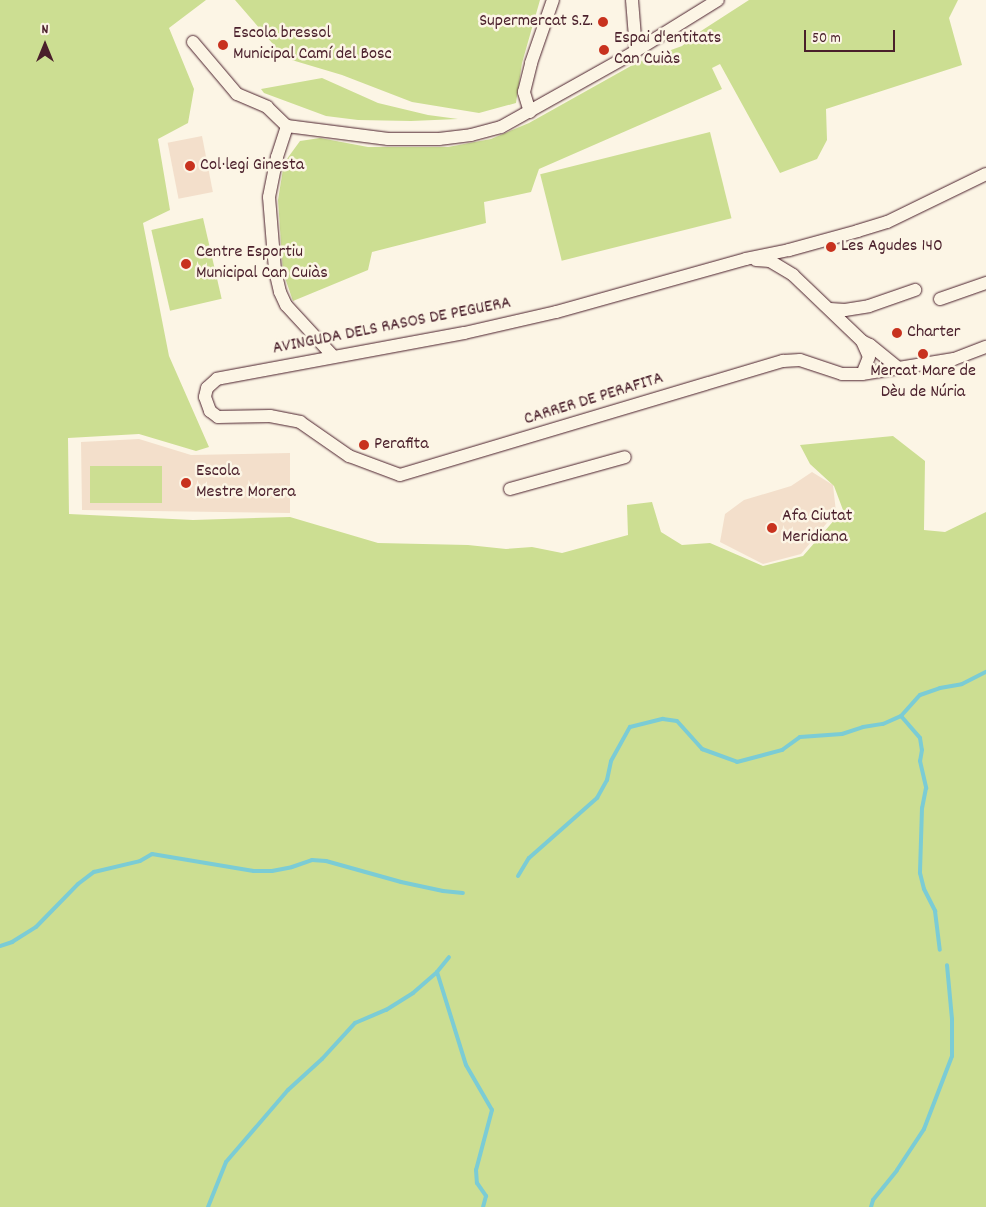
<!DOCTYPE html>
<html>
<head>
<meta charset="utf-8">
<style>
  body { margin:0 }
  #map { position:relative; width:986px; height:1207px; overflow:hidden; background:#fcf5e5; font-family:Dekko,sans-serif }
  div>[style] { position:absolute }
  .built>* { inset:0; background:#f3dfcb; transform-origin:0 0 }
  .green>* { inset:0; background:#ccde92; transform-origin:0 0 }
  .stream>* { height:4px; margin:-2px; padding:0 2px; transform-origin:2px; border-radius:2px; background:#7bccd5 }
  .roads { filter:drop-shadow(0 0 1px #4a1f2b) drop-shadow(0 0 1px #4a1f2b) }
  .minor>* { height:12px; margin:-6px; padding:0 6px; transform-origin:6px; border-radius:6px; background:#fcf5e5 }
  .dots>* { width:14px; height:14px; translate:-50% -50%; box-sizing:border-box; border:2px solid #fcf5e5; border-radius:50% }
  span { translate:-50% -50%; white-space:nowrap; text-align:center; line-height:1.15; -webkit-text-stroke:5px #fcf5e5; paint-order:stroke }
  .poi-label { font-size:18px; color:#4a1f2b }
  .right { translate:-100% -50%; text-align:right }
  .left { translate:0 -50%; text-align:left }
  .street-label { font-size:18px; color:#4a1f2b }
  .north { position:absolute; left:20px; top:20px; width:50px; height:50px; -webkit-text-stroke:4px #fcf5e5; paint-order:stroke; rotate:0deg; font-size:14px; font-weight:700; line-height:20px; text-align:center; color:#4a1f2b }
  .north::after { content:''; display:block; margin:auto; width:18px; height:22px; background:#4a1f2b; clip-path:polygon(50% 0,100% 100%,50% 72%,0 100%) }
  .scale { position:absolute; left:804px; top:30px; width:91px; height:22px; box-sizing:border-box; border:2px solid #4a1f2b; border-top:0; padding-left:6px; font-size:15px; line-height:18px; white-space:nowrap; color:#4a1f2b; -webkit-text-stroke:4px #fcf5e5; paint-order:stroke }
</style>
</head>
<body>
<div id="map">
  <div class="built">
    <div style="left:202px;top:136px;width:57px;height:35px;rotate:79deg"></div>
    <div style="clip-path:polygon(139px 439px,191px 455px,290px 453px,290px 513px,82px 510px,81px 442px)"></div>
    <div style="clip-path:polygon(812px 472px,833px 485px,836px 512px,801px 554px,763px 564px,720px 542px,725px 514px,744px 500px,791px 486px)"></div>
  </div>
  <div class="green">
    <div style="clip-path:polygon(0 0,206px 0,169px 28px,194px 89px,188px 123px,158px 139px,170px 210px,143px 223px,169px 356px,209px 447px,196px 451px,139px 434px,68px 438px,69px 514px,193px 520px,290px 517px,378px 543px,468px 545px,506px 549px,532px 547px,562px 553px,628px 535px,627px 505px,652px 502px,661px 532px,682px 545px,710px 543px,763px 566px,803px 556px,843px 510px,834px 486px,810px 464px,800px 445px,893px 436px,925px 461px,924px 530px,945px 532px,986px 512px,986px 1207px,0 1207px)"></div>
    <div style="clip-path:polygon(235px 0,540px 0,522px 63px,516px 103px,479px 113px,412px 102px,342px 75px,285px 58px)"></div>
    <div style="clip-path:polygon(749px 0,958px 0,949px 18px,962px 65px,826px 109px,827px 140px,817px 159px,780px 173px,720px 64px,712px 68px,722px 89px,539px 169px,531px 192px,484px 202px,486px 223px,372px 252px,368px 270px,293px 301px,283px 272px,278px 200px,284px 163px,300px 141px,320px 138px,368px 147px,448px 147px,491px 139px,529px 123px,638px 62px,682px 46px,701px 31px)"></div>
    <div style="clip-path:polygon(322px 78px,378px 103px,428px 115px,458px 119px,411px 121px,358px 120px,326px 116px,264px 93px,261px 89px)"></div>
    <div style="left:710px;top:132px;width:89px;height:175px;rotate:76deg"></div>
    <div style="left:203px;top:218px;width:83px;height:53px;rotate:77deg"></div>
    <div style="left:90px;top:466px;width:72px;height:37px"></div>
  </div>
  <div class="stream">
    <div style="left:901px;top:716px;width:29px;rotate:49deg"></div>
    <div style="left:920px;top:738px;width:12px;rotate:81deg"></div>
    <div style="left:922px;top:750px;width:11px;rotate:100deg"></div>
    <div style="left:920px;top:761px;width:28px;rotate:77deg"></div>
    <div style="left:926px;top:788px;width:20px;rotate:101deg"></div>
    <div style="left:922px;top:808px;width:65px;rotate:91.8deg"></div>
    <div style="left:920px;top:873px;width:16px;rotate:76deg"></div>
    <div style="left:924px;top:889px;width:25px;rotate:63deg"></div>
    <div style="left:935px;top:911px;width:39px;rotate:83deg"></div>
    <div style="left:518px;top:876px;width:21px;rotate:-59deg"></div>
    <div style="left:529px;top:858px;width:91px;rotate:-41.4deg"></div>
    <div style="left:597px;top:798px;width:21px;rotate:-61deg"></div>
    <div style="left:607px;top:780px;width:19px;rotate:-78deg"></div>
    <div style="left:611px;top:761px;width:39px;rotate:-61deg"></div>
    <div style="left:630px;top:727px;width:34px;rotate:-14deg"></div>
    <div style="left:663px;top:719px;width:14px;rotate:8deg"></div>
    <div style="left:677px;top:721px;width:38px;rotate:48deg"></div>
    <div style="left:702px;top:749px;width:37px;rotate:20deg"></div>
    <div style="left:737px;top:762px;width:47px;rotate:-14.9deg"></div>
    <div style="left:782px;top:750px;width:22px;rotate:-36deg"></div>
    <div style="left:800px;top:737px;width:42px;rotate:-4.1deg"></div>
    <div style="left:842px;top:734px;width:22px;rotate:-18deg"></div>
    <div style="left:863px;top:727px;width:20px;rotate:-9deg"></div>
    <div style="left:883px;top:724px;width:20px;rotate:-24deg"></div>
    <div style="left:901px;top:716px;width:28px;rotate:-48deg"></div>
    <div style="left:920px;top:695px;width:21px;rotate:-19deg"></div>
    <div style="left:940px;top:688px;width:22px;rotate:-10deg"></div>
    <div style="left:962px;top:684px;width:27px;rotate:-27deg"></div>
    <div style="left:0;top:946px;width:13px;rotate:-18deg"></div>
    <div style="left:12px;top:942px;width:28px;rotate:-32deg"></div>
    <div style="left:36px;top:927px;width:60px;rotate:-45.7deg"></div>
    <div style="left:78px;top:884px;width:20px;rotate:-37deg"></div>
    <div style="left:94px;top:872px;width:47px;rotate:-13.4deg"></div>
    <div style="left:140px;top:861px;width:14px;rotate:-30deg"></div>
    <div style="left:152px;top:854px;width:103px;rotate:9.5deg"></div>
    <div style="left:254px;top:871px;width:18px"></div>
    <div style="left:272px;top:871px;width:20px;rotate:-11deg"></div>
    <div style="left:292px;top:867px;width:21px;rotate:-19deg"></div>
    <div style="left:312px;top:860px;width:14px;rotate:4deg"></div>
    <div style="left:326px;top:861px;width:78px;rotate:15.6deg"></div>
    <div style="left:401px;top:882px;width:43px;rotate:12.1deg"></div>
    <div style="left:443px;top:891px;width:20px;rotate:6deg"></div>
    <div style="left:437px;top:972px;width:97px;rotate:72.7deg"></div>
    <div style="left:466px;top:1065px;width:52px;rotate:60deg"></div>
    <div style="left:492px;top:1110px;width:62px;rotate:104.9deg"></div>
    <div style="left:476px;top:1170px;width:13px;rotate:86deg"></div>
    <div style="left:477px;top:1183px;width:16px;rotate:55deg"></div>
    <div style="left:486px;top:1196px;width:11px;rotate:105deg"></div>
    <div style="left:208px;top:1207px;width:48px;rotate:-68.2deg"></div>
    <div style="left:226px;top:1162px;width:95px;rotate:-49.3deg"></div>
    <div style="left:288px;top:1090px;width:46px;rotate:-42.4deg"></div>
    <div style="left:322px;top:1059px;width:49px;rotate:-47.5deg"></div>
    <div style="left:355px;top:1023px;width:34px;rotate:-23deg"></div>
    <div style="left:386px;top:1010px;width:32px;rotate:-32deg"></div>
    <div style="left:413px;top:993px;width:32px;rotate:-41deg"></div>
    <div style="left:437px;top:972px;width:19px;rotate:-51deg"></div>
    <div style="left:871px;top:1207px;width:7px;rotate:-74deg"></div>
    <div style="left:873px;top:1200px;width:38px;rotate:-51deg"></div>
    <div style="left:897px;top:1170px;width:49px;rotate:-56.6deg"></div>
    <div style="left:924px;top:1129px;width:78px;rotate:-69deg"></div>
    <div style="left:952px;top:1056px;width:37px;rotate:-90deg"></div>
    <div style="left:952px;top:1019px;width:54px;rotate:-95.3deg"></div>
  </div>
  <div class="roads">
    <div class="minor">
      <div style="left:632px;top:0;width:50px;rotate:85.4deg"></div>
      <div style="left:193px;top:42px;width:68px;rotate:49.8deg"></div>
      <div style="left:237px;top:94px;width:33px;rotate:23deg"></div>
      <div style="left:267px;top:107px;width:28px;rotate:44deg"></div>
      <div style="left:530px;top:112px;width:21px;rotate:-107deg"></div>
      <div style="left:524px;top:92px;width:30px;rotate:-76deg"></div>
      <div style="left:531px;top:63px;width:67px;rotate:-70.8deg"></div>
      <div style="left:986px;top:174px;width:110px;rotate:154.1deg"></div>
      <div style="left:887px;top:222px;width:30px;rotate:163deg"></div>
      <div style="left:858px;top:231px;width:72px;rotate:164.6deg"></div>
      <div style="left:789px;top:250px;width:44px;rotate:168.2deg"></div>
      <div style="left:746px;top:259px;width:197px;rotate:164.4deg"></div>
      <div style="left:556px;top:312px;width:94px;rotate:167.1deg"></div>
      <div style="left:464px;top:333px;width:251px;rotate:169.5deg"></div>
      <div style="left:217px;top:379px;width:13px;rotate:138deg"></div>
      <div style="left:207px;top:388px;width:9px;rotate:103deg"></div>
      <div style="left:205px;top:397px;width:15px;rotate:70deg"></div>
      <div style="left:210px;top:411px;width:10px;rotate:37deg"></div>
      <div style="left:218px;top:417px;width:52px;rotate:-1.1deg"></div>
      <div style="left:270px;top:416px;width:31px;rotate:11deg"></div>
      <div style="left:300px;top:422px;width:60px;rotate:34.8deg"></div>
      <div style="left:349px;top:456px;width:54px;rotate:20.4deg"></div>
      <div style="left:400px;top:475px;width:400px;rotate:-16.6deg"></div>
      <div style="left:783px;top:361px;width:17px;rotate:-3deg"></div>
      <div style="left:800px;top:360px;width:44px;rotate:18.4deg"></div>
      <div style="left:842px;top:374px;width:20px"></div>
      <div style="left:862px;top:374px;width:93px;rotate:-9.3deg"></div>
      <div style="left:954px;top:359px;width:34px;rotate:-21deg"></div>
      <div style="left:756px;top:260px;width:14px;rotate:4deg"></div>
      <div style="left:770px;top:261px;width:27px;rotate:31deg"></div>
      <div style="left:793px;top:275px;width:95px;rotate:43.7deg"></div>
      <div style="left:862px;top:341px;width:17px;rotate:66deg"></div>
      <div style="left:869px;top:357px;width:18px;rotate:112deg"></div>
      <div style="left:940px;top:299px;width:49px;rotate:-19.2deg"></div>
      <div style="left:830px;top:309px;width:15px;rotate:4deg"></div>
      <div style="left:845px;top:310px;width:24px;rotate:-9deg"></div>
      <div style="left:869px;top:306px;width:49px;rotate:-19.2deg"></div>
      <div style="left:862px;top:341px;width:9px;rotate:27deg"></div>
      <div style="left:870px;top:345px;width:38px;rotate:39deg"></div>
      <div style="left:333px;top:356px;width:69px;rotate:-132.7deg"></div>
      <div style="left:286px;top:305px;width:14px;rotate:-115deg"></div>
      <div style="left:280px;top:292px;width:23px;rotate:-103deg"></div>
      <div style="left:275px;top:270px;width:73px;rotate:-94.7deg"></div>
      <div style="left:269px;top:197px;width:41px;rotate:-78.7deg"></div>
      <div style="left:277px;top:157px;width:33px;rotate:-72deg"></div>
      <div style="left:287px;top:126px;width:102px;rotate:7.3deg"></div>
      <div style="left:388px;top:139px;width:51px"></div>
      <div style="left:439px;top:139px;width:32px;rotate:-7deg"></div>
      <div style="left:471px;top:135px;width:31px;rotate:-15deg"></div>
      <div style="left:501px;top:127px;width:143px;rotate:-29.2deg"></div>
      <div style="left:626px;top:57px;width:108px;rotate:-31.8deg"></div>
      <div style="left:510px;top:489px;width:119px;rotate:-15.5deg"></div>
    </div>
  </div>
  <div class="dots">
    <div style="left:603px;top:22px;background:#c8321e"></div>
    <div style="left:223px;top:45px;background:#c8321e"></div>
    <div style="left:604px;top:50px;background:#c8321e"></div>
    <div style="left:190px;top:166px;background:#c8321e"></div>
    <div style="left:831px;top:247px;background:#c8321e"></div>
    <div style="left:186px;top:264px;background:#c8321e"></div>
    <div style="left:897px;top:333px;background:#c8321e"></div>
    <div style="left:923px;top:354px;background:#c8321e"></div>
    <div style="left:364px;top:445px;background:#c8321e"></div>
    <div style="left:186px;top:483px;background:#c8321e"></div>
    <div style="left:772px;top:528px;background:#c8321e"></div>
  </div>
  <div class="poi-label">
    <span class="right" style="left:593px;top:22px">Supermercat S.Z.</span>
    <span class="left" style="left:233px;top:45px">Escola bressol<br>Municipal Camí del Bosc</span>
    <span class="left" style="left:614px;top:50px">Espai d'entitats<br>Can Cuiàs</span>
    <span class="left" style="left:200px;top:166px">Col·legi Ginesta</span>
    <span class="left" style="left:841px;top:247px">Les Agudes 140</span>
    <span class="left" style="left:196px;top:264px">Centre Esportiu<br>Municipal Can Cuiàs</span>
    <span class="left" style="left:907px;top:333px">Charter</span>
    <span style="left:923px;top:383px">Mercat Mare de<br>Dèu de Núria</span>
    <span class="left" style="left:374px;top:445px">Perafita</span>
    <span class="left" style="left:196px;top:483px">Escola<br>Mestre Morera</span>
    <span class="left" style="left:782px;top:528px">Afa Ciutat<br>Meridiana</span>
  </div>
  <div class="street-label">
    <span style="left:392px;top:327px;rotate:-11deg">AVINGUDA DELS RASOS DE PEGUERA</span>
    <span style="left:594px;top:400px;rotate:-17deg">CARRER DE PERAFITA</span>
  </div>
  <div class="north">N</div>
  <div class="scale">50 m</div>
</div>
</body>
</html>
